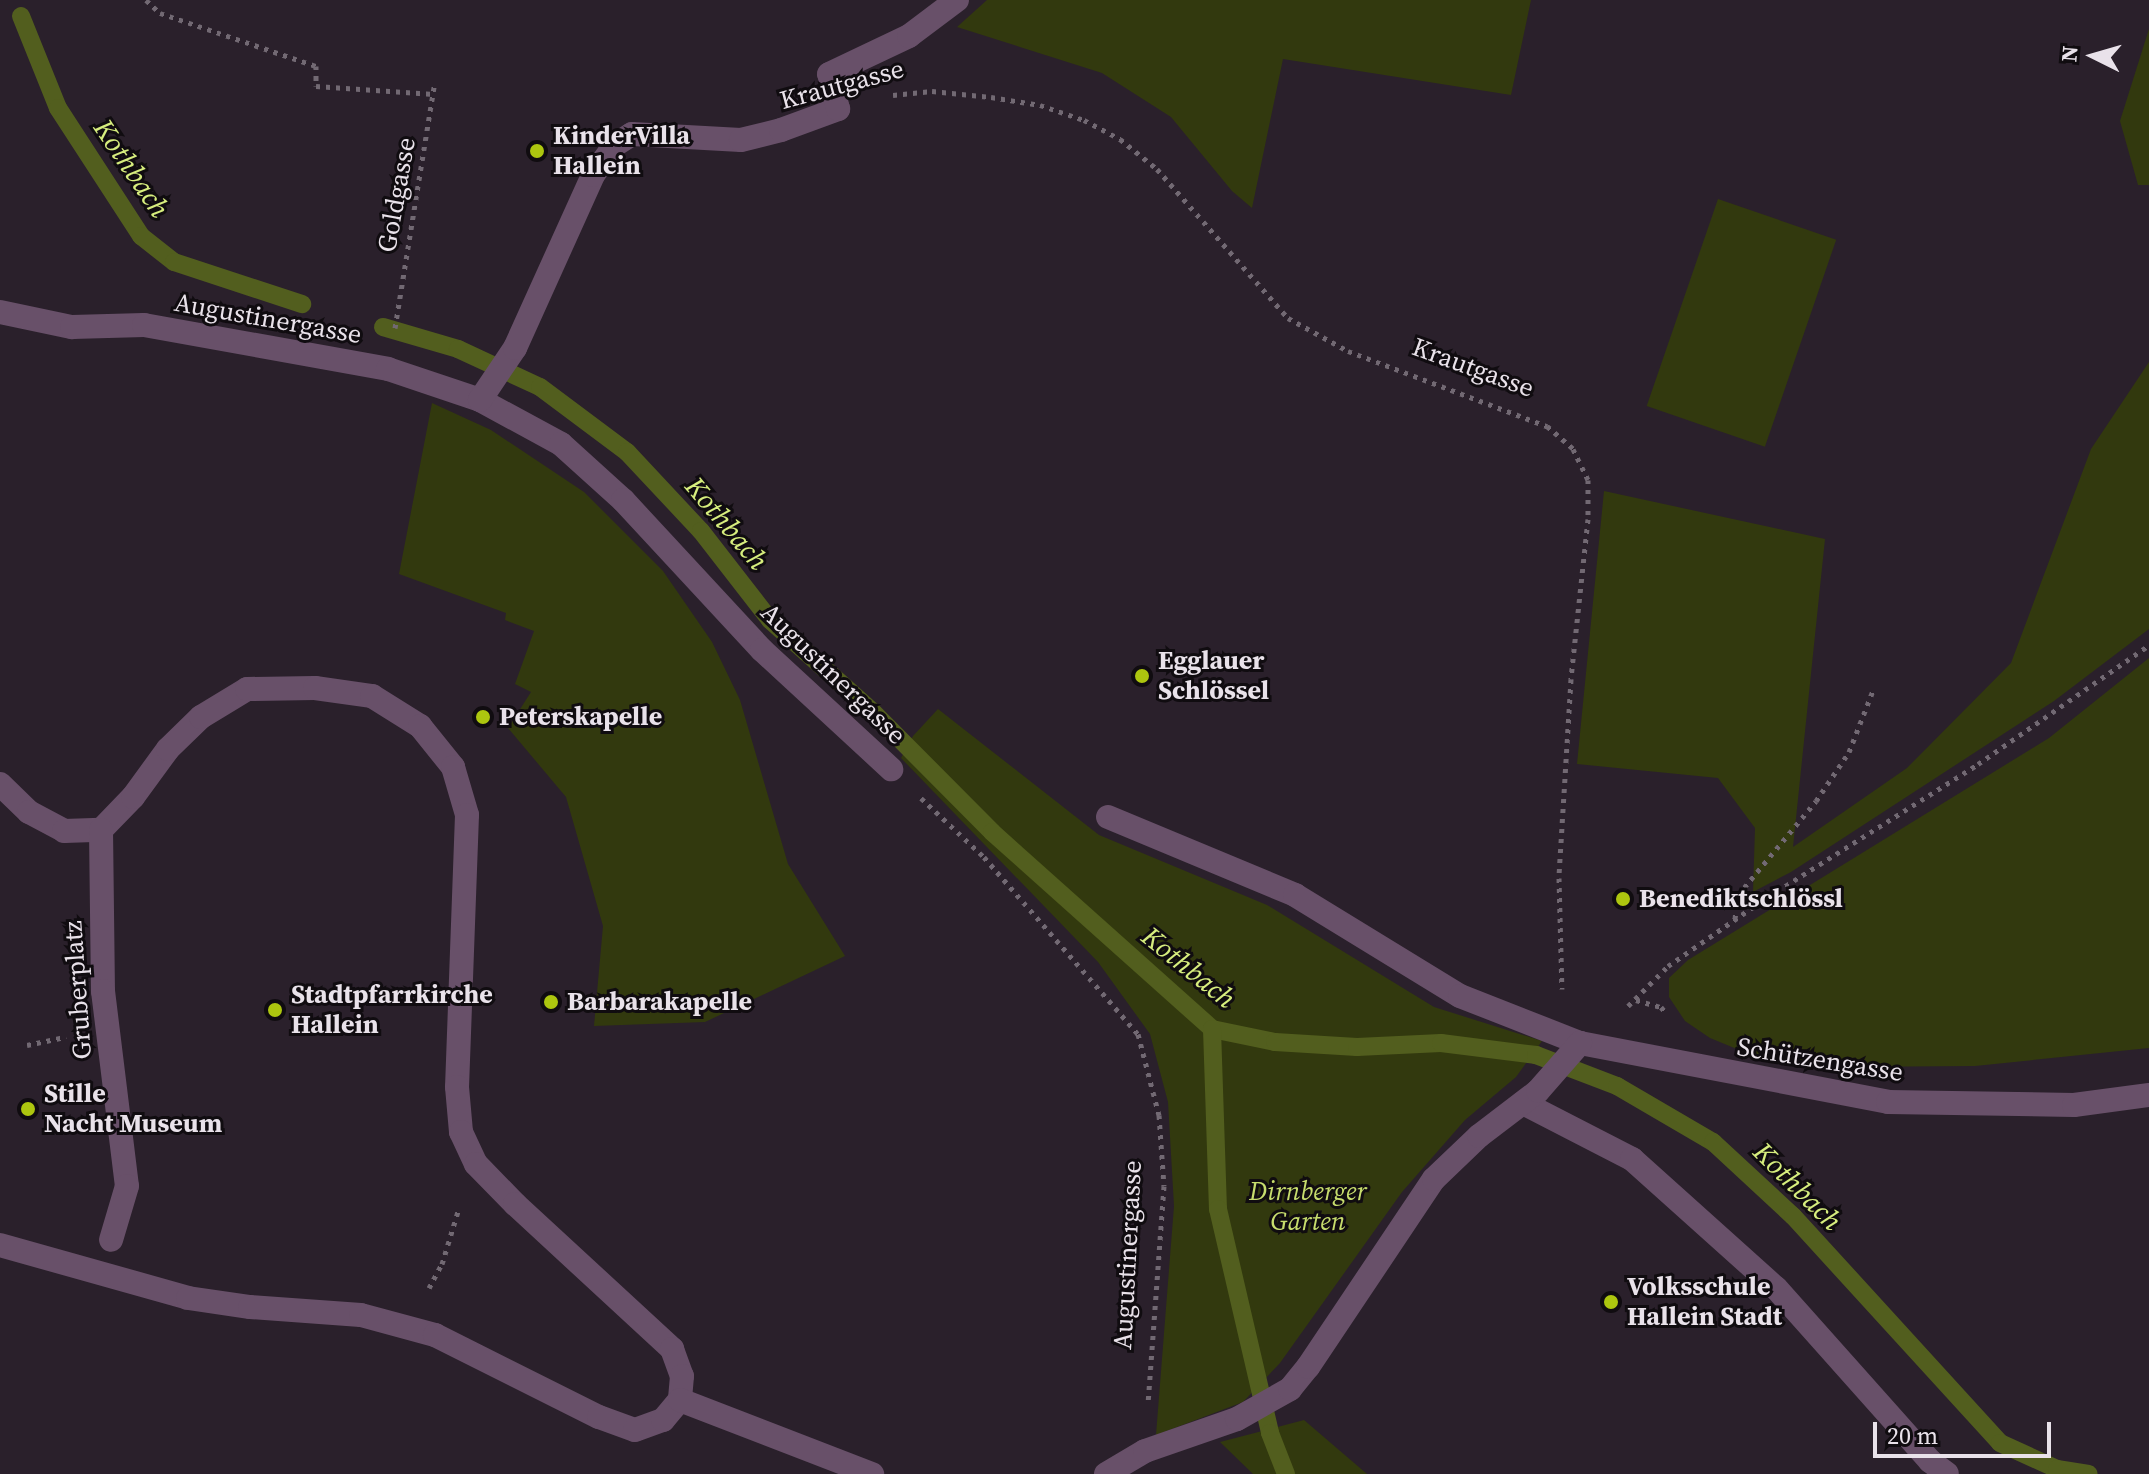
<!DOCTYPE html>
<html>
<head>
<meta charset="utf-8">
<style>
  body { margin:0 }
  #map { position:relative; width:2149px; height:1474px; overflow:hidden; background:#2a202b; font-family:"Source Serif 4",serif }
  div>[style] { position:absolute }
  .green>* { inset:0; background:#32390e; transform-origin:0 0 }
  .stream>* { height:18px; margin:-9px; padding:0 9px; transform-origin:9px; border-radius:9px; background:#525e1e }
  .path>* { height:5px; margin-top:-2.5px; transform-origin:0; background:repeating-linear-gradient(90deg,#726973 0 4px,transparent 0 10px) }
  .minor>* { height:24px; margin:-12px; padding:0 12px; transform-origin:12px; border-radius:12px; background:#685069 }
  .dots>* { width:22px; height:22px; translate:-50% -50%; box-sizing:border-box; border:4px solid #100c10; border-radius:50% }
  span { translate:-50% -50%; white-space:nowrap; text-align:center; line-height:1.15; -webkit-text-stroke:6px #100c10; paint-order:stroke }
  .street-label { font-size:26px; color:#e9e2ea }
  .poi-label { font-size:26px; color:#e9e2ea; font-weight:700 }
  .left { translate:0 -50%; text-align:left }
  .park-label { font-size:26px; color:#c7dd6d; font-style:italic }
  .water-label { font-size:28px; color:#d7ee7e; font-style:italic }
  .north { position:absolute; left:2053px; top:16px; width:80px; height:80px; -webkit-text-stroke:6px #100c10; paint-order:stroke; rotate:275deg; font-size:22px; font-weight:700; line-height:32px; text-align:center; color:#e9e2ea }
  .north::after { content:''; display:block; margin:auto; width:28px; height:36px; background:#e9e2ea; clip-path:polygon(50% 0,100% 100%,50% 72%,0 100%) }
  .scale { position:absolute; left:1873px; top:1422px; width:178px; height:36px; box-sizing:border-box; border:4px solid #e9e2ea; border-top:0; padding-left:10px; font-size:24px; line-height:28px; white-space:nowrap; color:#e9e2ea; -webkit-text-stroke:6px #100c10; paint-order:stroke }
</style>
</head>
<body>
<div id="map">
  <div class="green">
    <div style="clip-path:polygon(987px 0,1531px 0,1511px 95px,1283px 59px,1252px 208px,1232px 191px,1171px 117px,1102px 73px,957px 27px)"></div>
    <div style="clip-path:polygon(2149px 29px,2149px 185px,2138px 185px,2120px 121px)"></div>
    <div style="left:1718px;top:199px;width:125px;height:219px;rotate:19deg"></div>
    <div style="clip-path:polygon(2149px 362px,2149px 629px,2054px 701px,1791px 872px,1753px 892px,1755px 828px,1718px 778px,1577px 764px,1604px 491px,1825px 539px,1793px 847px,1907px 768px,2011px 663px,2091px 449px)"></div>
    <div style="clip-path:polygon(432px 403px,491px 430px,584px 492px,663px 571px,712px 642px,740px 700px,788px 864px,845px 956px,705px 1022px,594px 1026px,603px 926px,566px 797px,508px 728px,531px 692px,515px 684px,534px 631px,505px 620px,506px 613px,399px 574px)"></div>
    <div style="clip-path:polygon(2149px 658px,2149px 1048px,1975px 1066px,1839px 1067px,1771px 1063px,1710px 1038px,1685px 1021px,1669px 997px,1669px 978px,1688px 960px,2049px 738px)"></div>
    <div style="clip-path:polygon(938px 709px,1099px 835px,1267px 905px,1434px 1007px,1542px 1041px,1516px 1077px,1465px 1120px,1402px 1192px,1280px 1363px,1243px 1402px,1156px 1435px,1174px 1206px,1168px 1102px,1150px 1034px,1098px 962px,901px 758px,913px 736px)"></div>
    <div style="clip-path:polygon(1304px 1420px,1367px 1474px,1253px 1474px,1220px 1442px)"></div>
  </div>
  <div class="stream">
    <div style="left:21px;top:16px;width:99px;rotate:68.1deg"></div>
    <div style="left:58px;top:108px;width:153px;rotate:57deg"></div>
    <div style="left:141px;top:236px;width:42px;rotate:38.2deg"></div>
    <div style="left:174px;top:262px;width:135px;rotate:18.2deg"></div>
    <div style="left:383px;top:327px;width:78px;rotate:16.3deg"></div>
    <div style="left:458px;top:349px;width:90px;rotate:24.9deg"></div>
    <div style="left:540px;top:387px;width:109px;rotate:36.8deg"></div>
    <div style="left:627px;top:452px;width:108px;rotate:46.9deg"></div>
    <div style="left:701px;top:531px;width:113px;rotate:52.2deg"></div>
    <div style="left:770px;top:620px;width:138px;rotate:41.8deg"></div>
    <div style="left:873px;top:712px;width:169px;rotate:45.2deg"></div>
    <div style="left:992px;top:832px;width:295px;rotate:41.8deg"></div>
    <div style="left:1212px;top:1029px;width:64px;rotate:11.7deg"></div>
    <div style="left:1275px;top:1042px;width:82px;rotate:3.5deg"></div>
    <div style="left:1357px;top:1047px;width:84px;rotate:-2.7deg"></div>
    <div style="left:1441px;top:1043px;width:96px;rotate:7.2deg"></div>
    <div style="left:1536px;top:1055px;width:87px;rotate:20.9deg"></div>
    <div style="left:1617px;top:1086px;width:111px;rotate:30.3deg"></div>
    <div style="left:1713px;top:1142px;width:109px;rotate:42.8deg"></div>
    <div style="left:1793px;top:1216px;width:307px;rotate:47.6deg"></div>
    <div style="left:2000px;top:1443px;width:63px;rotate:24.5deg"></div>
    <div style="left:2057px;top:1469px;width:32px;rotate:9deg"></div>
    <div style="left:1212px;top:1029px;width:180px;rotate:88.1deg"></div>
    <div style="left:1218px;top:1209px;width:230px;rotate:76.9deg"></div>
    <div style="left:1270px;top:1433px;width:44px;rotate:68.7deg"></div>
  </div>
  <div class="path">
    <div style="left:146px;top:0;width:19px;rotate:43deg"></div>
    <div style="left:160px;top:13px;width:165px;rotate:18.8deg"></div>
    <div style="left:316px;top:66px;width:20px;rotate:90deg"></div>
    <div style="left:316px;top:86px;width:118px;rotate:3.9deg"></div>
    <div style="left:893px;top:95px;width:39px;rotate:-6deg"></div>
    <div style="left:932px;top:91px;width:59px;rotate:5.8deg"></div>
    <div style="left:991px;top:97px;width:50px;rotate:9.3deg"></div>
    <div style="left:1040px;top:105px;width:46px;rotate:18.8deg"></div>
    <div style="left:1084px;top:120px;width:41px;rotate:27.8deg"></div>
    <div style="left:1120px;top:139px;width:48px;rotate:39deg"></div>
    <div style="left:1157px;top:169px;width:198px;rotate:48.7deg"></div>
    <div style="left:1288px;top:318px;width:68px;rotate:28.8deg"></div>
    <div style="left:1348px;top:351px;width:213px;rotate:20.7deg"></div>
    <div style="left:1547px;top:426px;width:35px;rotate:41deg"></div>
    <div style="left:1573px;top:449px;width:34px;rotate:64deg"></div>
    <div style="left:1588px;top:480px;width:39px;rotate:90deg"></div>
    <div style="left:1588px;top:519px;width:161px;rotate:96.1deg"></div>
    <div style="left:1571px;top:679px;width:199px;rotate:93.5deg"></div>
    <div style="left:1559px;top:878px;width:111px;rotate:88.5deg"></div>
    <div style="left:395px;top:328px;width:249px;rotate:-80.8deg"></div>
    <div style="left:921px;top:798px;width:86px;rotate:43.1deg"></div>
    <div style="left:984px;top:857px;width:235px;rotate:49deg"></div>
    <div style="left:1138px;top:1034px;width:84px;rotate:75.5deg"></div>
    <div style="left:1159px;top:1115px;width:71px;rotate:86deg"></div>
    <div style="left:1164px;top:1186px;width:218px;rotate:94.2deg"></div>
    <div style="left:1735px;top:919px;width:24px;rotate:-83deg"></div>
    <div style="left:1738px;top:895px;width:122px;rotate:-50.3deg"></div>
    <div style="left:1816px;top:801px;width:59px;rotate:-56deg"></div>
    <div style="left:1849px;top:752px;width:69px;rotate:-68.7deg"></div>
    <div style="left:1636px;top:1000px;width:26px;rotate:16deg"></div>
    <div style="left:1661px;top:1007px;width:9px;rotate:49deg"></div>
    <div style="left:1628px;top:1006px;width:57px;rotate:-45deg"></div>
    <div style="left:1668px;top:966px;width:112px;rotate:-34.8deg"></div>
    <div style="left:1760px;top:902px;width:258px;rotate:-32.3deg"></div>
    <div style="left:1978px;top:764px;width:208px;rotate:-34.8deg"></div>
    <div style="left:27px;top:1045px;width:40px;rotate:-12deg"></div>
    <div style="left:429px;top:1288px;width:27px;rotate:-62deg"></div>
    <div style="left:442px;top:1264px;width:59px;rotate:-73.1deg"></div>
  </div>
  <div class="minor">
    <div style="left:0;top:312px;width:74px;rotate:11.8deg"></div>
    <div style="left:72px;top:327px;width:72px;rotate:-1.6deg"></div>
    <div style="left:144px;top:325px;width:248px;rotate:10.2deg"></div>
    <div style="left:388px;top:369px;width:97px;rotate:18.6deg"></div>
    <div style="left:480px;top:400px;width:92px;rotate:28.5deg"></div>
    <div style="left:561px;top:444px;width:84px;rotate:42.1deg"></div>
    <div style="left:623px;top:500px;width:205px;rotate:47.2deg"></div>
    <div style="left:762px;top:650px;width:176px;rotate:42.7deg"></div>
    <div style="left:480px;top:400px;width:63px;rotate:-56.1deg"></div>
    <div style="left:515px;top:348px;width:190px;rotate:-65.7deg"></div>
    <div style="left:593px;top:175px;width:37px;rotate:-54deg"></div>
    <div style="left:615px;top:145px;width:20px;rotate:-33deg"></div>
    <div style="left:632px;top:134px;width:109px;rotate:3.2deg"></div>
    <div style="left:741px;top:140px;width:41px;rotate:-14deg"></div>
    <div style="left:781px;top:130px;width:61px;rotate:-20.2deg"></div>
    <div style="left:838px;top:109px;width:36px;rotate:-104deg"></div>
    <div style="left:829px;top:74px;width:89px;rotate:-25.4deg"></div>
    <div style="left:909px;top:36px;width:60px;rotate:-36.9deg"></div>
    <div style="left:0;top:784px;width:40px;rotate:44deg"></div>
    <div style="left:29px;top:812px;width:40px;rotate:28deg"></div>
    <div style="left:64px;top:831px;width:37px;rotate:-2deg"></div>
    <div style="left:1108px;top:817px;width:203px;rotate:22.6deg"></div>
    <div style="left:1295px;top:895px;width:193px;rotate:31.5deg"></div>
    <div style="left:1460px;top:996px;width:129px;rotate:21.4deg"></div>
    <div style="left:1580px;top:1043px;width:314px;rotate:10.8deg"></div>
    <div style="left:1888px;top:1102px;width:186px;rotate:0.9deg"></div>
    <div style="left:2074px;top:1105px;width:76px;rotate:-7.6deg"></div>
    <div style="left:101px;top:830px;width:46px;rotate:-45.9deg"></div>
    <div style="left:133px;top:797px;width:59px;rotate:-53.9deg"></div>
    <div style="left:168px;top:749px;width:46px;rotate:-44.1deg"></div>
    <div style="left:201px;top:717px;width:54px;rotate:-31.3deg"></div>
    <div style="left:247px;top:689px;width:68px;rotate:-0.8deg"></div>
    <div style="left:315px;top:688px;width:58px;rotate:8deg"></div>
    <div style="left:372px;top:696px;width:57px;rotate:32deg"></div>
    <div style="left:420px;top:726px;width:53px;rotate:51.2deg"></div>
    <div style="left:453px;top:767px;width:50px;rotate:73.7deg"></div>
    <div style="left:467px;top:815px;width:272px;rotate:92.1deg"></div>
    <div style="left:457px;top:1087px;width:45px;rotate:84.9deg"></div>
    <div style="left:461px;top:1132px;width:35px;rotate:65deg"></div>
    <div style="left:476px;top:1164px;width:56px;rotate:45.7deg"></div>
    <div style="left:515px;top:1204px;width:214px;rotate:42.7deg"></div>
    <div style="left:672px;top:1349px;width:29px;rotate:70deg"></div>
    <div style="left:682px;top:1376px;width:24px;rotate:95deg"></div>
    <div style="left:101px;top:830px;width:161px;rotate:89.3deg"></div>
    <div style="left:103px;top:991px;width:196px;rotate:83deg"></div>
    <div style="left:127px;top:1186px;width:56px;rotate:106.5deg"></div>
    <div style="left:1523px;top:1103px;width:123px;rotate:27.2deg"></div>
    <div style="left:1632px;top:1159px;width:193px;rotate:41.9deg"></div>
    <div style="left:1776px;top:1288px;width:232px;rotate:48.3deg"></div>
    <div style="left:1930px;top:1461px;width:21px;rotate:37deg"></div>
    <div style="left:0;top:1245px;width:195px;rotate:15.7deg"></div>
    <div style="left:188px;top:1298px;width:63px;rotate:8.3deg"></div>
    <div style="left:250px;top:1307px;width:111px;rotate:4.1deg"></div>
    <div style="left:361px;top:1315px;width:77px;rotate:15.1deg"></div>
    <div style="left:435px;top:1335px;width:183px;rotate:26.6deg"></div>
    <div style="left:599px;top:1417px;width:38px;rotate:20deg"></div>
    <div style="left:635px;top:1430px;width:30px;rotate:-20deg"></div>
    <div style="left:663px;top:1420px;width:26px;rotate:-50deg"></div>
    <div style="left:680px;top:1400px;width:206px;rotate:21.1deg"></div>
    <div style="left:1106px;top:1474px;width:45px;rotate:-30.5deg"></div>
    <div style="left:1145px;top:1451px;width:97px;rotate:-19.2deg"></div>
    <div style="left:1237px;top:1419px;width:61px;rotate:-29.5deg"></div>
    <div style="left:1290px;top:1389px;width:28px;rotate:-51deg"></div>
    <div style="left:1308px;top:1367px;width:226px;rotate:-56.2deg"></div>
    <div style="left:1434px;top:1179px;width:62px;rotate:-43.7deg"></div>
    <div style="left:1479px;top:1136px;width:74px;rotate:-37.3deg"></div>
    <div style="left:1538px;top:1091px;width:64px;rotate:-48.8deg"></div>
  </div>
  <div class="dots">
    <div style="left:537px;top:151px;background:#adc60f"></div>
    <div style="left:1142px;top:676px;background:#adc60f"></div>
    <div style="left:483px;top:717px;background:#adc60f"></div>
    <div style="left:1623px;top:899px;background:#adc60f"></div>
    <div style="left:551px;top:1002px;background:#adc60f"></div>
    <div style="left:275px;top:1010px;background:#adc60f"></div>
    <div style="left:28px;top:1109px;background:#adc60f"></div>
    <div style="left:1611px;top:1302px;background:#adc60f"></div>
  </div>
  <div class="street-label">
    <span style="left:842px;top:85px;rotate:-15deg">Krautgasse</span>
    <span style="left:397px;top:195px;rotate:-80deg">Goldgasse</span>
    <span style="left:268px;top:319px;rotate:10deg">Augustinergasse</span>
    <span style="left:1473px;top:368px;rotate:20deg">Krautgasse</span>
    <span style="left:833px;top:674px;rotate:44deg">Augustinergasse</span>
    <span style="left:78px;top:990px;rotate:-94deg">Gruberplatz</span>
    <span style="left:1820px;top:1060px;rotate:9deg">Schützengasse</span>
    <span style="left:1128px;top:1255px;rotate:-87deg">Augustinergasse</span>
  </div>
  <div class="poi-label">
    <span class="left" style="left:553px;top:151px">KinderVilla<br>Hallein</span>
    <span class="left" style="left:1158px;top:676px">Egglauer<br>Schlössel</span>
    <span class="left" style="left:499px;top:717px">Peterskapelle</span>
    <span class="left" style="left:1639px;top:899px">Benediktschlössl</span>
    <span class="left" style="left:291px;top:1010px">Stadtpfarrkirche<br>Hallein</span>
    <span class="left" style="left:567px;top:1002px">Barbarakapelle</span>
    <span class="left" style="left:44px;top:1109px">Stille<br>Nacht Museum</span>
    <span class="left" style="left:1627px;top:1302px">Volksschule<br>Hallein Stadt</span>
  </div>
  <div class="park-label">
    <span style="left:1308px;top:1207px">Dirnberger<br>Garten</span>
  </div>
  <div class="water-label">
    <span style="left:132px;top:168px;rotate:56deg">Kothbach</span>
    <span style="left:727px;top:523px;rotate:50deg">Kothbach</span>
    <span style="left:1189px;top:967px;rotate:39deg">Kothbach</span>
    <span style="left:1798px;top:1186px;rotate:45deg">Kothbach</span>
  </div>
  <div class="north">N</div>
  <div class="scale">20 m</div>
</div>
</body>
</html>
